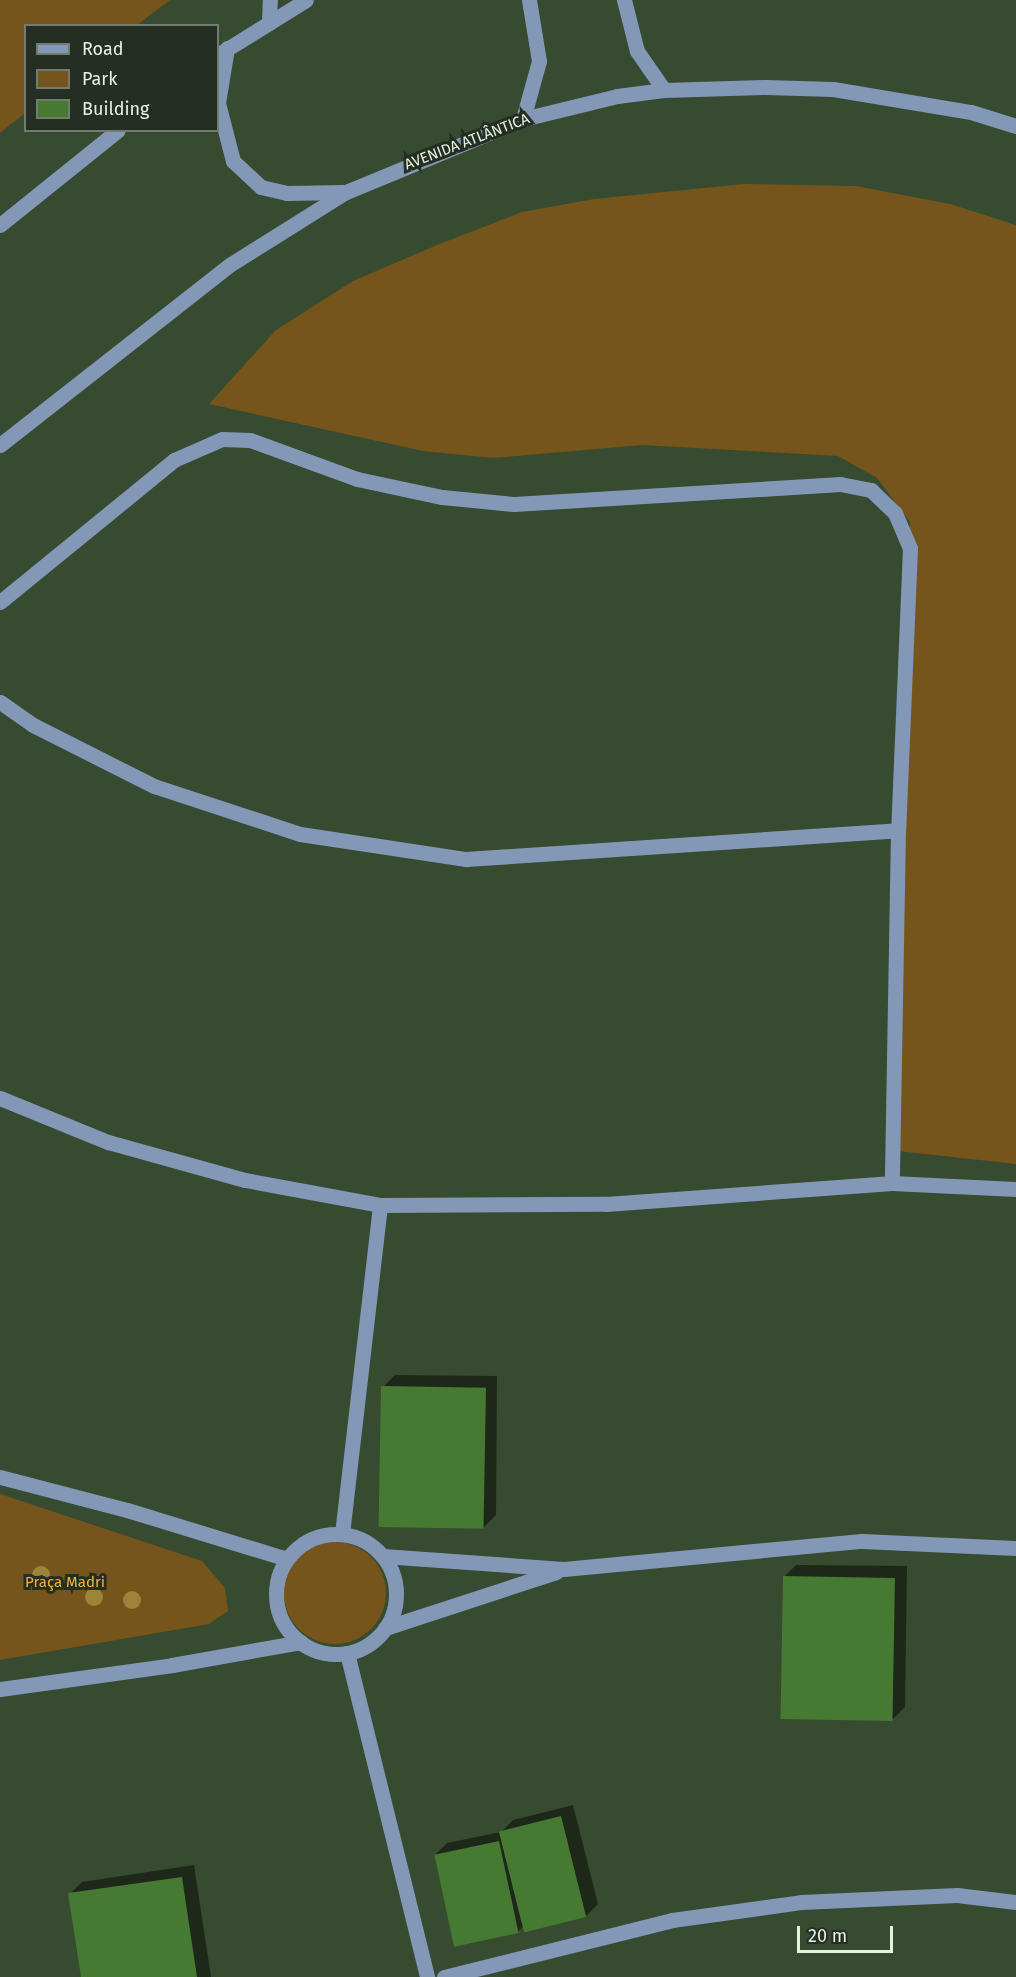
<!DOCTYPE html>
<html>
<head>
<meta charset="utf-8">
<style>
  body { margin:0 }
  #map { position:relative; width:1016px; height:1977px; overflow:hidden; background:#374b30; font-family:"Fira Sans",sans-serif }
  div>[style] { position:absolute }
  .green>* { inset:0; background:#75551c }
  .round { border-radius:50% }
  .shadow>* { inset:0; background:#0007 }
  .building>* { inset:0; background:#467932; transform-origin:0 0 }
  .minor>* { height:15px; margin:-7.5px; padding:0 7.5px; transform-origin:7.5px; border-radius:7.5px; background:#8398b7 }
  .minor>.ring { margin:-7.5px; padding:0; box-sizing:content-box; background:none; border:15px solid #8398b7; border-radius:50% }
  .trees>* { width:18px; height:18px; margin:-9px; border-radius:50%; background:#9e8438 }
  span { translate:-50% -50%; white-space:nowrap; text-align:center; line-height:1.15; -webkit-text-stroke:6px #252e22; paint-order:stroke }
  .street-label { font-size:15px; color:#e5f2e1 }
  .park-label { font-size:15px; color:#f3b23f }
  .legend { position:absolute; left:24px; top:24px; width:195px; height:108px; box-sizing:border-box; background:#252e22; border:2px solid #727c6e; margin:0; padding:8px 10px; list-style:none; font-size:18px; color:#e5f2e1 }
  .legend li { display:flex; align-items:center; gap:12px; height:30px }
  .legend b { width:30px; border:2px solid #727c6e }
  .scale { position:absolute; left:797px; top:1926px; width:96px; height:27px; box-sizing:border-box; border:3px solid #e5f2e1; border-top:0; padding-left:8px; font-size:18px; line-height:21px; white-space:nowrap; color:#e5f2e1; -webkit-text-stroke:4px #252e22; paint-order:stroke }
</style>
</head>
<body>
<div id="map">
  <div class="green">
    <div style="clip-path:polygon(0 0,170px 0,137px 25px,26px 26px,25px 113px,0 133px)"></div>
    <div style="clip-path:polygon(744px 184px,856px 186px,950px 204px,1016px 225px,1016px 1164px,898px 1151px,910px 522px,877px 478px,838px 456px,642px 445px,493px 458px,423px 451px,209px 404px,276px 330px,353px 281px,437px 245px,522px 212px,594px 199px)"></div>
    <div style="clip-path:polygon(0 1494px,202px 1561px,225px 1588px,228px 1611px,209px 1624px,0 1660px)"></div>
    <div class="round" style="left:284px;top:1542px;width:102px;height:102px"></div>
  </div>
  <div class="shadow">
    <div style="clip-path:polygon(395px 1375px,497px 1376px,496px 1515px,484px 1527px,383px 1387px)"></div>
    <div style="clip-path:polygon(796px 1565px,907px 1566px,905px 1707px,893px 1719px,784px 1577px)"></div>
    <div style="clip-path:polygon(573px 1805px,598px 1904px,586px 1916px,525px 1925px,517px 1932px,435px 1855px,447px 1843px,501px 1832px,513px 1820px)"></div>
    <div style="clip-path:polygon(194px 1865px,211px 1977px,83px 1977px,70px 1894px,82px 1882px)"></div>
  </div>
  <div class="building">
    <div style="left:381px;top:1386px;width:105px;height:141px;rotate:1deg"></div>
    <div style="left:783px;top:1576px;width:112px;height:143px;rotate:1deg"></div>
    <div style="left:561px;top:1816px;width:104px;height:64px;rotate:76deg"></div>
    <div style="left:499px;top:1841px;width:94px;height:66px;rotate:78deg"></div>
    <div style="clip-path:polygon(182px 1877px,197px 1977px,81px 1977px,68px 1893px)"></div>
  </div>
  <div class="minor">
    <div style="left:624px;top:0;width:53px;rotate:75.7deg"></div>
    <div style="left:637px;top:51px;width:47px;rotate:55.3deg"></div>
    <div style="left:269px;top:23px;width:23px;rotate:-88deg"></div>
    <div style="left:227px;top:48px;width:56px;rotate:99.3deg"></div>
    <div style="left:218px;top:103px;width:60px;rotate:75.5deg"></div>
    <div style="left:233px;top:161px;width:38px;rotate:43deg"></div>
    <div style="left:261px;top:187px;width:27px;rotate:13deg"></div>
    <div style="left:287px;top:193px;width:57px;rotate:-1deg"></div>
    <div style="left:219px;top:54px;width:102px;rotate:-31.8deg"></div>
    <div style="left:523px;top:119px;width:60px;rotate:-74.6deg"></div>
    <div style="left:539px;top:61px;width:62px;rotate:-99.3deg"></div>
    <div style="left:0;top:225px;width:151px;rotate:-38.8deg"></div>
    <div style="left:0;top:445px;width:293px;rotate:-38.1deg"></div>
    <div style="left:231px;top:264px;width:136px;rotate:-32.1deg"></div>
    <div style="left:346px;top:192px;width:191px;rotate:-22.4deg"></div>
    <div style="left:523px;top:119px;width:97px;rotate:-13.7deg"></div>
    <div style="left:617px;top:96px;width:47px;rotate:-7.3deg"></div>
    <div style="left:664px;top:90px;width:101px;rotate:-1.7deg"></div>
    <div style="left:765px;top:87px;width:68px;rotate:1.7deg"></div>
    <div style="left:833px;top:89px;width:140px;rotate:9.5deg"></div>
    <div style="left:971px;top:112px;width:47px;rotate:17.3deg"></div>
    <div style="left:0;top:602px;width:225px;rotate:-39.2deg"></div>
    <div style="left:174px;top:460px;width:52px;rotate:-23.6deg"></div>
    <div style="left:222px;top:439px;width:28px;rotate:2deg"></div>
    <div style="left:250px;top:440px;width:114px;rotate:20deg"></div>
    <div style="left:357px;top:479px;width:87px;rotate:12deg"></div>
    <div style="left:442px;top:497px;width:72px;rotate:5.6deg"></div>
    <div style="left:514px;top:504px;width:327px;rotate:-3.5deg"></div>
    <div style="left:840px;top:484px;width:32px;rotate:11deg"></div>
    <div style="left:871px;top:490px;width:33px;rotate:44deg"></div>
    <div style="left:895px;top:513px;width:38px;rotate:67deg"></div>
    <div style="left:910px;top:548px;width:282px;rotate:92.4deg"></div>
    <div style="left:898px;top:830px;width:353px;rotate:91deg"></div>
    <div style="left:0;top:702px;width:40px;rotate:34.9deg"></div>
    <div style="left:33px;top:725px;width:136px;rotate:26.8deg"></div>
    <div style="left:154px;top:786px;width:154px;rotate:18.2deg"></div>
    <div style="left:300px;top:834px;width:168px;rotate:8.6deg"></div>
    <div style="left:466px;top:859px;width:433px;rotate:-3.8deg"></div>
    <div style="left:0;top:1098px;width:117px;rotate:22.2deg"></div>
    <div style="left:108px;top:1142px;width:142px;rotate:15.5deg"></div>
    <div style="left:245px;top:1180px;width:137px;rotate:10.5deg"></div>
    <div style="left:380px;top:1205px;width:226px;rotate:-0.3deg"></div>
    <div style="left:606px;top:1204px;width:287px;rotate:-4.2deg"></div>
    <div style="left:892px;top:1183px;width:124px;rotate:2.8deg"></div>
    <div style="left:0;top:1477px;width:131px;rotate:14.6deg"></div>
    <div style="left:127px;top:1510px;width:167px;rotate:17deg"></div>
    <div style="left:342px;top:1534px;width:331px;rotate:-83.4deg"></div>
    <div class="ring" style="left:276px;top:1534px;width:105px;height:105px"></div>
    <div style="left:383px;top:1556px;width:181px;rotate:4.1deg"></div>
    <div style="left:564px;top:1569px;width:299px;rotate:-5.4deg"></div>
    <div style="left:862px;top:1541px;width:154px;rotate:2.6deg"></div>
    <div style="left:385px;top:1628px;width:180px;rotate:-18.1deg"></div>
    <div style="left:347px;top:1653px;width:334px;rotate:76.1deg"></div>
    <div style="left:0;top:1689px;width:174px;rotate:-7.9deg"></div>
    <div style="left:172px;top:1665px;width:131px;rotate:-10.1deg"></div>
    <div style="left:444px;top:1977px;width:235px;rotate:-14deg"></div>
    <div style="left:672px;top:1920px;width:130px;rotate:-7.9deg"></div>
    <div style="left:801px;top:1902px;width:156px;rotate:-2.6deg"></div>
    <div style="left:957px;top:1895px;width:59px;rotate:6.8deg"></div>
  </div>
  <div class="trees">
    <div style="left:41px;top:1575px"></div>
    <div style="left:94px;top:1597px"></div>
    <div style="left:132px;top:1600px"></div>
  </div>
  <div class="street-label">
    <span style="left:467px;top:142px;rotate:-21deg">AVENIDA ATLÂNTICA</span>
  </div>
  <div class="park-label">
    <span style="left:65px;top:1583px">Praça Madri</span>
  </div>
  <ul class="legend">
  <li><b style="height:8px;background:#8398b7"></b>Road</li>
  <li><b style="height:16px;background:#75551c"></b>Park</li>
  <li><b style="height:16px;background:#467932"></b>Building</li>
  </ul>
  <div class="scale">20 m</div>
</div>
</body>
</html>
